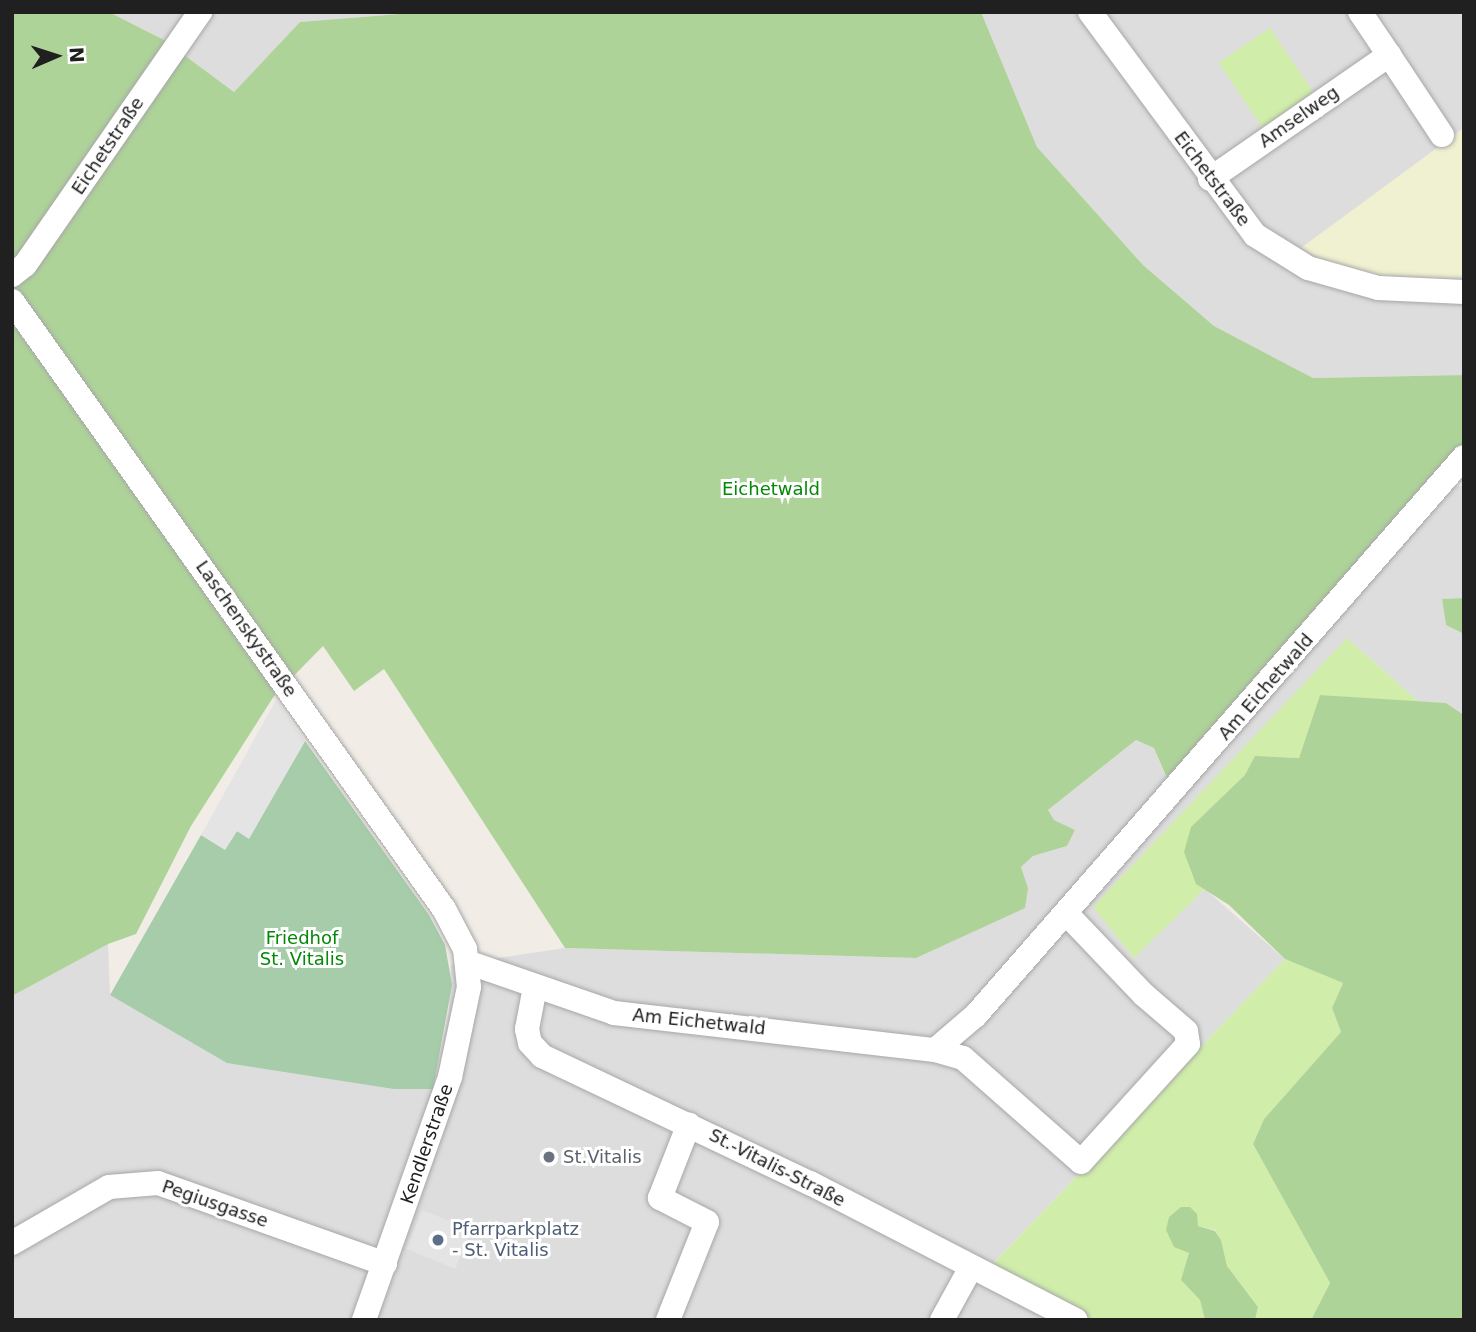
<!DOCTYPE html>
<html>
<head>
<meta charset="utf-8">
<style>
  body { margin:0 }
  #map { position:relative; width:1476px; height:1332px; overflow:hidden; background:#f1ede6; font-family:"DejaVu Sans",sans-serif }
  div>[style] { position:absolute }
  .residential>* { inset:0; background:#dedddd }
  .farmland>* { inset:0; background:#f0f1d1 }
  .grass>* { inset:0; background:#d0eeaa; transform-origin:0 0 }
  .forest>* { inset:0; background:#aed399 }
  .cemetery>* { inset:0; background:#a6cca9 }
  .parking>* { inset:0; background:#e4e4e4; transform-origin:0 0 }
  .roads { filter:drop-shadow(0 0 2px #a7a7a7) drop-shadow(0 0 2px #a7a7a7) }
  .minor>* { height:24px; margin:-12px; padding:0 12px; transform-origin:12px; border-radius:12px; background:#fff }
  .dots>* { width:19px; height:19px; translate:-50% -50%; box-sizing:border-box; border:4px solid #fff; border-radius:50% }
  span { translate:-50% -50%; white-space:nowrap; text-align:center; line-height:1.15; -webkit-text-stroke:6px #fff; paint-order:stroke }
  .street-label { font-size:18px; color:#202020 }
  .park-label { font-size:18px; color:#058708 }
  .worship-label { font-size:18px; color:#5b616d }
  .left { translate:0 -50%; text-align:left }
  .service-label { font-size:18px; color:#4e5e75 }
  .frame { position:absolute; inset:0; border:14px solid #202020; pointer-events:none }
  .north { position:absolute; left:21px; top:21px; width:70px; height:70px; -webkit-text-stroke:5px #fff; paint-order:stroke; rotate:87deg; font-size:19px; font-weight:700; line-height:28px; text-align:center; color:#202020 }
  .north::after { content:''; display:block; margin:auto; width:24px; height:32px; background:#202020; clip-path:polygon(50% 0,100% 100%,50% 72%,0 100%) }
</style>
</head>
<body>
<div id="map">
  <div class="residential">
    <div style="clip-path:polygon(109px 12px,424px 12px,300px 22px,234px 92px,164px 40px)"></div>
    <div style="clip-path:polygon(981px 12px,1464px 12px,1464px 128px,1451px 137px,1464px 280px,1464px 375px,1313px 378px,1214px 326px,1143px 265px,1037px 147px)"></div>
    <div style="clip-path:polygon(1463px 486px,1464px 598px,1442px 599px,1446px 625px,1464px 634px,1464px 715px,1446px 703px,1419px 702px,1347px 638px,1134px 957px,1205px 889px,1285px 959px,983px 1274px,1043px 1311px,1038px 1320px,12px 1320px,12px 996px,108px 943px,110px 995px,394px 1089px,432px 1089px,449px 1011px,451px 965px,565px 948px,916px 958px,1028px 888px,1021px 867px,1033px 856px,1067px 846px,1075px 830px,1054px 820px,1048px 810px,1136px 740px,1154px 748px,1168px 782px,1427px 489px)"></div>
  </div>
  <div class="farmland">
    <div style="clip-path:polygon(1464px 128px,1464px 280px,1377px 278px,1335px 268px,1301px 248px)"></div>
  </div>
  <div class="grass">
    <div style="left:1270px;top:28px;width:82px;height:62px;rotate:56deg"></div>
    <div style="clip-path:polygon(1347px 638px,1419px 702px,1320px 695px,1299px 758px,1255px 756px,1245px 775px,1191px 827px,1196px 883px,1205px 889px,1134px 958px,1093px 907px)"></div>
    <div style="clip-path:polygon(1285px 959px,1343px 983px,1332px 1008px,1341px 1032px,1264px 1119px,1253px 1144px,1330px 1283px,1311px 1320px,1255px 1320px,1258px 1307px,1227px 1266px,1221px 1240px,1215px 1230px,1198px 1226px,1196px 1221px,1182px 1248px,1189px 1253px,1190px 1261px,1181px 1280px,1200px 1300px,1205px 1320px,1087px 1320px,989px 1268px)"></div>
  </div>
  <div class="forest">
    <div style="clip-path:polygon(12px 12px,109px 12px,164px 40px,234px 92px,300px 22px,424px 12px,981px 12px,1037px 147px,1143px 265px,1214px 326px,1313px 378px,1464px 375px,1464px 447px,1169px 783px,1154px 748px,1136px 740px,1048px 810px,1054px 820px,1075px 830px,1067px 846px,1033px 856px,1021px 867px,1028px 888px,1025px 908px,916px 958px,565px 948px,384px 669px,354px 691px,323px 646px,274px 696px,191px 826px,136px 934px,108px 944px,12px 996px)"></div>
    <div style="clip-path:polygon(1464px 598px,1464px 634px,1446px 625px,1442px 599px)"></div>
    <div style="clip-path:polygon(1320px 695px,1446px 703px,1464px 715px,1464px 1320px,1311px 1320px,1330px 1283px,1253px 1144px,1264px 1119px,1341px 1032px,1332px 1008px,1343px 983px,1285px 959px,1229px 905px,1196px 884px,1184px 852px,1191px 827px,1245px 775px,1255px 756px,1299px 758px)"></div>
    <div style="clip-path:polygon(1181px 1207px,1190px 1207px,1197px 1214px,1198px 1226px,1215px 1231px,1221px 1240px,1227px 1266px,1258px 1307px,1255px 1320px,1205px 1320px,1200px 1300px,1181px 1280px,1189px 1253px,1174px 1247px,1166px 1230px,1169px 1217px)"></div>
  </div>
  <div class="cemetery">
    <div style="clip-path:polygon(305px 741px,429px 915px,445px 945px,452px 985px,433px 1089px,394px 1089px,227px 1063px,110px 995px,201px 835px,225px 849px,237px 831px,249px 838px)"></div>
  </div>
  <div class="parking">
    <div style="clip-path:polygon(276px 700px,305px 741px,249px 839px,237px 831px,225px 850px,201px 835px)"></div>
    <div style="left:422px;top:1210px;width:53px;height:42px;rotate:22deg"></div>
  </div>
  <div class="roads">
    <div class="minor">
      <div style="left:1090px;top:12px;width:277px;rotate:53.5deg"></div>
      <div style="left:1255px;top:235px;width:62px;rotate:31.9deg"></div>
      <div style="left:1308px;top:268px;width:73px;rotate:15.9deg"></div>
      <div style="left:1378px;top:288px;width:86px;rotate:2.7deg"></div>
      <div style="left:1389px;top:55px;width:96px;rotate:56.5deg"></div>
      <div style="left:1210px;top:179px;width:218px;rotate:-34.7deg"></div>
      <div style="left:1389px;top:55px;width:52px;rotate:-124deg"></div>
      <div style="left:12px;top:275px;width:16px;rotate:-38deg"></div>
      <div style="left:25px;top:265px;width:308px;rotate:-55.3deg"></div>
      <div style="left:12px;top:301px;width:746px;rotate:54.61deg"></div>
      <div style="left:444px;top:909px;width:45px;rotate:62.3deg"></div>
      <div style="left:465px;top:949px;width:38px;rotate:84deg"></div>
      <div style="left:469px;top:987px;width:92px;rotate:101.9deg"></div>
      <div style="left:450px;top:1077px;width:258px;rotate:109.5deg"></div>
      <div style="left:470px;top:963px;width:152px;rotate:19.1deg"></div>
      <div style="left:614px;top:1013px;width:323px;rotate:6.6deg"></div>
      <div style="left:935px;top:1050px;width:54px;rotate:-40.5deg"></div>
      <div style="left:976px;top:1015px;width:741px;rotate:-48.83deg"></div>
      <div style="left:535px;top:987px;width:43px;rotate:100.8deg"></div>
      <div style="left:527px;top:1029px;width:14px;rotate:78deg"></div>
      <div style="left:530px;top:1043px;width:18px;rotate:47deg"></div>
      <div style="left:542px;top:1056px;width:297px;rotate:25.4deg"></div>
      <div style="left:810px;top:1183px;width:299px;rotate:27.3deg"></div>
      <div style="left:935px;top:1050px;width:29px;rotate:16deg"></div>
      <div style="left:963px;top:1058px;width:157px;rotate:41.4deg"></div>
      <div style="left:1081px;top:1162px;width:159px;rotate:-47.8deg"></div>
      <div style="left:1188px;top:1044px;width:13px;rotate:-99deg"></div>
      <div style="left:1186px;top:1031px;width:55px;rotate:-139.4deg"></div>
      <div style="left:1144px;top:995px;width:113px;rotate:-133.6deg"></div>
      <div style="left:12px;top:1243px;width:112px;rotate:-30deg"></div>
      <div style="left:109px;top:1187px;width:49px;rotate:-4.7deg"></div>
      <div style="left:158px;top:1183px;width:241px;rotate:19.6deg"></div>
      <div style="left:668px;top:1320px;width:105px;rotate:-68.3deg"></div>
      <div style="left:707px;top:1222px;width:53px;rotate:-152.9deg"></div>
      <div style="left:660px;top:1198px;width:79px;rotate:-68.6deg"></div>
      <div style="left:942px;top:1320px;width:58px;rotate:-61.2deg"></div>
    </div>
  </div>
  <div class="dots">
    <div style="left:549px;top:1157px;background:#6b7280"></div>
    <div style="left:438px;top:1240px;background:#5c6f8a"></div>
  </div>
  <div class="street-label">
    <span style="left:1299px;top:117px;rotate:-35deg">Amselweg</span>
    <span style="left:108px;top:146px;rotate:-56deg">Eichetstraße</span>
    <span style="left:1212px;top:179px;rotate:53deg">Eichetstraße</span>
    <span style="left:246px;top:629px;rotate:55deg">Laschenskystraße</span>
    <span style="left:1266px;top:687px;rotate:-49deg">Am Eichetwald</span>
    <span style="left:699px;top:1022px;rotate:6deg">Am Eichetwald</span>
    <span style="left:427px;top:1144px;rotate:-71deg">Kendlerstraße</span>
    <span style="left:777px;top:1168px;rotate:27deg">St.-Vitalis-Straße</span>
    <span style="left:215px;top:1204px;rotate:19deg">Pegiusgasse</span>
  </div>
  <div class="park-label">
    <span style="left:771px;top:489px">Eichetwald</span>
    <span style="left:302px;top:949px">Friedhof<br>St. Vitalis</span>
  </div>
  <div class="worship-label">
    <span class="left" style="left:563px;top:1157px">St.Vitalis</span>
  </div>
  <div class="service-label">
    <span class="left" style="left:452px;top:1240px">Pfarrparkplatz<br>- St. Vitalis</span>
  </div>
  <div class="frame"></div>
  <div class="north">N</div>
</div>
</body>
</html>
